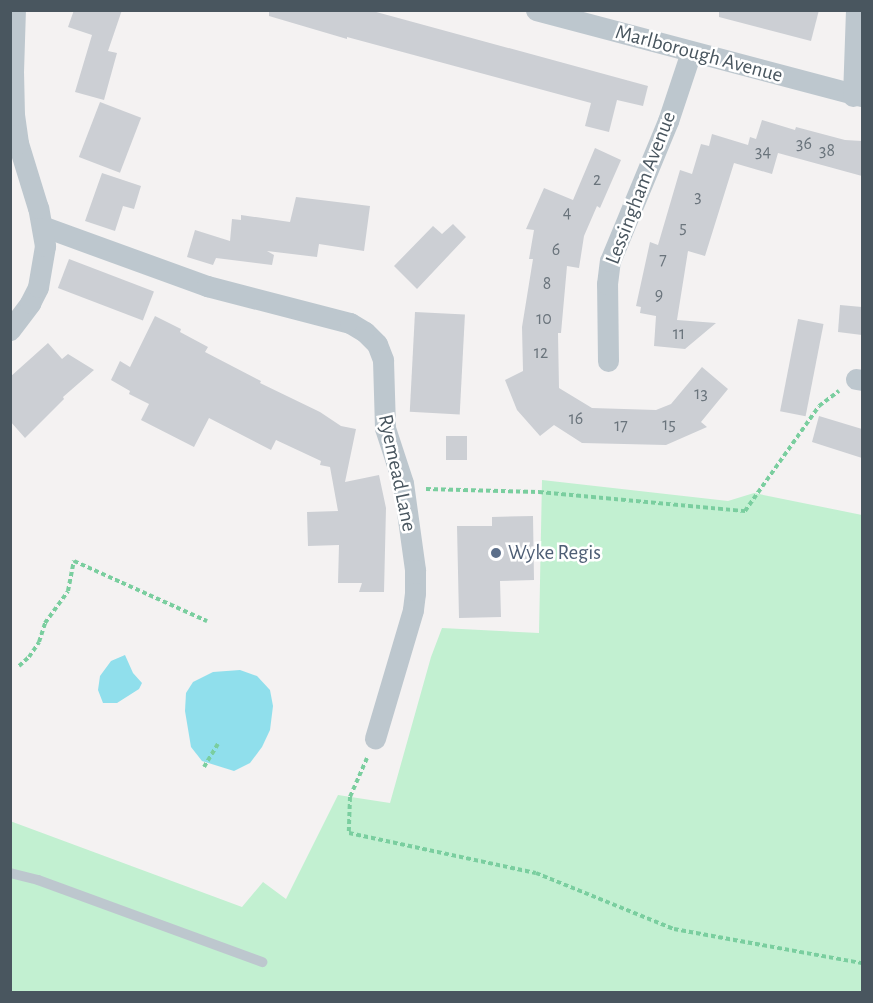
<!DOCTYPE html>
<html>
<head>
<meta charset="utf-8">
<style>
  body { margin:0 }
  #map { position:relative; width:873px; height:1003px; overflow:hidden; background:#f4f2f2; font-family:"Alegreya Sans",sans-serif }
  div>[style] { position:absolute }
  .green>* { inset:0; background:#c2f0d1 }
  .water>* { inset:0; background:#90dfec }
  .building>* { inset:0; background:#cccfd4; transform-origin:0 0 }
  .path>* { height:4px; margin-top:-2px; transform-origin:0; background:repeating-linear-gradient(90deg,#7ace9f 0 4.5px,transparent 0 7.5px) }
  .service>* { height:10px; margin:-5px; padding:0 5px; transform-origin:5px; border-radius:5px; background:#bdc7ce }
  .minor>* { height:21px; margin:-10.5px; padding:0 10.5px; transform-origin:10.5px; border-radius:10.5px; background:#bdc7ce }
  .dots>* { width:16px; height:16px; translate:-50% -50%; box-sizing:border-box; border:3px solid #fff; border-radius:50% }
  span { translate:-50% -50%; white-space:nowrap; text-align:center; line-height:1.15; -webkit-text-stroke:5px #fff; paint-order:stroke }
  .number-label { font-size:18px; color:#6a747c }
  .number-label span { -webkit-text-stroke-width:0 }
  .street-label { font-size:21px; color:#49565f }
  .service-label { font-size:21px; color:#4e5e75 }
  .left { translate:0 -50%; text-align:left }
  .frame { position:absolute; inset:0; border:12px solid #49565f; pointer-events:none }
</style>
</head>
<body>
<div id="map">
  <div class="green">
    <div style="clip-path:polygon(542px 480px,728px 501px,754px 493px,862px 515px,862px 992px,11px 992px,10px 821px,242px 907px,263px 882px,286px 899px,338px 795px,390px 803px,431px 657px,442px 628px,539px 633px)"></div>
  </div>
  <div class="water">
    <div style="clip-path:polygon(125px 655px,133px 673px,142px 683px,139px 689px,117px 703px,103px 703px,98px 690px,100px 676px,111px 661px)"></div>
    <div style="clip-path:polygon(240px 670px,257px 676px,270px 690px,273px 706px,270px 730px,262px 747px,250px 763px,234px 771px,202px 761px,191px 747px,185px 711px,186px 693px,193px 682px,213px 672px)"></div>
  </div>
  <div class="building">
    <div style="clip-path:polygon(74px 10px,122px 10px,108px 51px,117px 53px,104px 100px,75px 92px,92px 35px,68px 27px)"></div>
    <div style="clip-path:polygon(269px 10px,369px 10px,648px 86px,643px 106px,617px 100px,609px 132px,585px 126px,591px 103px,347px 37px,347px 39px,269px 16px)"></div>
    <div style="clip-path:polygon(719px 10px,819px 10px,811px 41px,719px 17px)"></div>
    <div style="left:100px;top:102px;width:44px;height:59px;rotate:21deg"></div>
    <div style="clip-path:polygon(762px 120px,795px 130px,796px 127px,845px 140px,862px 141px,862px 176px,778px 153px,772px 174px,734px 163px,705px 256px,688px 251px,677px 320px,716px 323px,685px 349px,654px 346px,656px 316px,640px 313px,641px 307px,636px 306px,650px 242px,658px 245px,680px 170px,692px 174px,701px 144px,709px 146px,712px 134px,748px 145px,750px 137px,756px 139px)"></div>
    <div style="clip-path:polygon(595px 148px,621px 160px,600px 208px,597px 206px,584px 236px,579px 268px,567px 266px,561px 333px,558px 333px,559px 388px,592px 408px,656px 410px,671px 404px,702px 367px,728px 389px,701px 422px,707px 427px,666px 445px,582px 443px,554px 425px,540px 436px,517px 410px,505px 380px,523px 371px,522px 327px,533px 259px,529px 259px,534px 230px,526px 229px,544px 188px,573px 200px)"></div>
    <div style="clip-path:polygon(102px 173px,141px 186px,134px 209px,123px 206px,115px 231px,85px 221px)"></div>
    <div style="clip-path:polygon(296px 197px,370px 206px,364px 251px,319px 244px,317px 257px,267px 251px,274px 255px,272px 265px,216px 258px,213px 265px,187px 257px,195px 230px,230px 241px,232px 219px,241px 220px,241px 215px,290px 222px)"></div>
    <div style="clip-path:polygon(453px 224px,466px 237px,417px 289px,394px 266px,433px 226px,442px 234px)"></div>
    <div style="left:69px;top:259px;width:91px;height:31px;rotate:21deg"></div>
    <div style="clip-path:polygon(840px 305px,862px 307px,862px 335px,838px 332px)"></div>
    <div style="left:415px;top:312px;width:50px;height:100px;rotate:3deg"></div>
    <div style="clip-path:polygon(155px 316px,181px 329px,180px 332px,208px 347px,205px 352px,261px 381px,260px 383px,320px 412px,341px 426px,356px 429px,345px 482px,379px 475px,386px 508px,384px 592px,359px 592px,362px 583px,338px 583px,339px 545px,308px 546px,307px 512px,338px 511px,330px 467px,320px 465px,321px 461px,276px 440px,271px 450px,209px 418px,194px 447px,141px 420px,149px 404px,129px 394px,130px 391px,111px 380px,120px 361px,130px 367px)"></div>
    <div style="left:798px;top:319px;width:26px;height:94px;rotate:11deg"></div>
    <div style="clip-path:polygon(48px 343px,62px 359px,68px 354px,94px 370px,63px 397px,64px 399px,25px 438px,10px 421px,10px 377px)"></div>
    <div style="clip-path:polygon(819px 416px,862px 429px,862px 458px,812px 442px)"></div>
    <div style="left:446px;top:436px;width:21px;height:24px"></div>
    <div style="clip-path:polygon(533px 516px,534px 580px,500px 581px,501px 617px,459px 618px,457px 526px,492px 526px,492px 517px)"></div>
  </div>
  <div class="path">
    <div style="left:426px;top:489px;width:113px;rotate:1.5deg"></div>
    <div style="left:539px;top:492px;width:207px;rotate:5.3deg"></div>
    <div style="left:745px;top:511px;width:128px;rotate:-54.8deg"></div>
    <div style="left:819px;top:406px;width:25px;rotate:-37deg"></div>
    <div style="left:19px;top:666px;width:13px;rotate:-42deg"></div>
    <div style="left:29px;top:657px;width:18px;rotate:-56deg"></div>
    <div style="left:39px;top:642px;width:20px;rotate:-72deg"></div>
    <div style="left:45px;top:623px;width:39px;rotate:-54deg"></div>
    <div style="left:68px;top:591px;width:31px;rotate:-79deg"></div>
    <div style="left:74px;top:561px;width:146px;rotate:24.3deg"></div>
    <div style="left:367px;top:758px;width:43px;rotate:113.6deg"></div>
    <div style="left:350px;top:797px;width:36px;rotate:92deg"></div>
    <div style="left:349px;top:833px;width:191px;rotate:12.1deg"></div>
    <div style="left:536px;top:873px;width:149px;rotate:22.1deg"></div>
    <div style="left:674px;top:929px;width:191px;rotate:10.3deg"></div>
    <div style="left:204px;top:767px;width:27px;rotate:-59deg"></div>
  </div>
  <div class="service">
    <div style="left:10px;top:873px;width:29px;rotate:14deg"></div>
    <div style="left:38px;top:880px;width:239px;rotate:20.1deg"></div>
  </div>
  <div class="minor">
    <div style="left:536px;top:10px;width:337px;rotate:14.8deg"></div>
    <div style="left:853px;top:96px;width:86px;rotate:-88deg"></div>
    <div style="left:42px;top:226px;width:176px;rotate:20deg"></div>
    <div style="left:207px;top:286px;width:148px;rotate:14.5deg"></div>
    <div style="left:350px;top:323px;width:17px;rotate:31deg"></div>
    <div style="left:365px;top:332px;width:17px;rotate:45deg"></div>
    <div style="left:377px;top:344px;width:17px;rotate:69deg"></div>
    <div style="left:383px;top:360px;width:68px;rotate:88.3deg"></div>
    <div style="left:385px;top:428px;width:58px;rotate:71.9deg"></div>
    <div style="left:403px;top:483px;width:88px;rotate:82.1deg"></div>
    <div style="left:415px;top:570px;width:23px;rotate:90deg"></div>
    <div style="left:415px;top:593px;width:17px;rotate:97deg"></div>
    <div style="left:413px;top:610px;width:134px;rotate:106.5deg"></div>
    <div style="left:10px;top:330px;width:34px;rotate:-53deg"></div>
    <div style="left:30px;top:303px;width:18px;rotate:-63deg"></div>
    <div style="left:38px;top:287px;width:42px;rotate:-80.3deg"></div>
    <div style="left:45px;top:246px;width:39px;rotate:-100deg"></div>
    <div style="left:38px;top:208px;width:68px;rotate:-107.1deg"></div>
    <div style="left:18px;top:143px;width:28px;rotate:-98deg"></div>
    <div style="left:14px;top:115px;width:43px;rotate:-91.3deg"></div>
    <div style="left:13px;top:72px;width:62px;rotate:-88.2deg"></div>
    <div style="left:608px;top:361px;width:77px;rotate:-90.7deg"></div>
    <div style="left:607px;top:284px;width:23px;rotate:-83deg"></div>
    <div style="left:610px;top:261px;width:152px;rotate:-67.5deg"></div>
    <div style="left:668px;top:121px;width:73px;rotate:-71.6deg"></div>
    <div style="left:856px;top:379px;width:6px;rotate:9deg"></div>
  </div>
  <div class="dots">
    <div style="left:496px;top:553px;background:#5c6f8a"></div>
  </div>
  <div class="number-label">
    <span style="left:804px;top:144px">36</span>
    <span style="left:827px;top:151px">38</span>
    <span style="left:763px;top:152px">34</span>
    <span style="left:597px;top:180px">2</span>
    <span style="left:698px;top:197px">3</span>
    <span style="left:567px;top:213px">4</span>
    <span style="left:683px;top:228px">5</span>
    <span style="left:556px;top:250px">6</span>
    <span style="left:663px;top:260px">7</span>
    <span style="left:547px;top:284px">8</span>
    <span style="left:659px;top:295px">9</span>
    <span style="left:544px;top:319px">10</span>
    <span style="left:679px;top:334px">11</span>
    <span style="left:541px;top:353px">12</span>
    <span style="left:701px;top:394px">13</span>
    <span style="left:576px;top:419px">16</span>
    <span style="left:669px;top:425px">15</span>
    <span style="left:621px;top:426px">17</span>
  </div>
  <div class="street-label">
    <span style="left:699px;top:54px;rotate:15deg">Marlborough Avenue</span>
    <span style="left:641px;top:188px;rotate:-69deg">Lessingham Avenue</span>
    <span style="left:397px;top:473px;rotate:78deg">Ryemead Lane</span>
  </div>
  <div class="service-label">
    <span class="left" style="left:508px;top:553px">Wyke Regis</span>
  </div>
  <div class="frame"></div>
</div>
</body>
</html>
